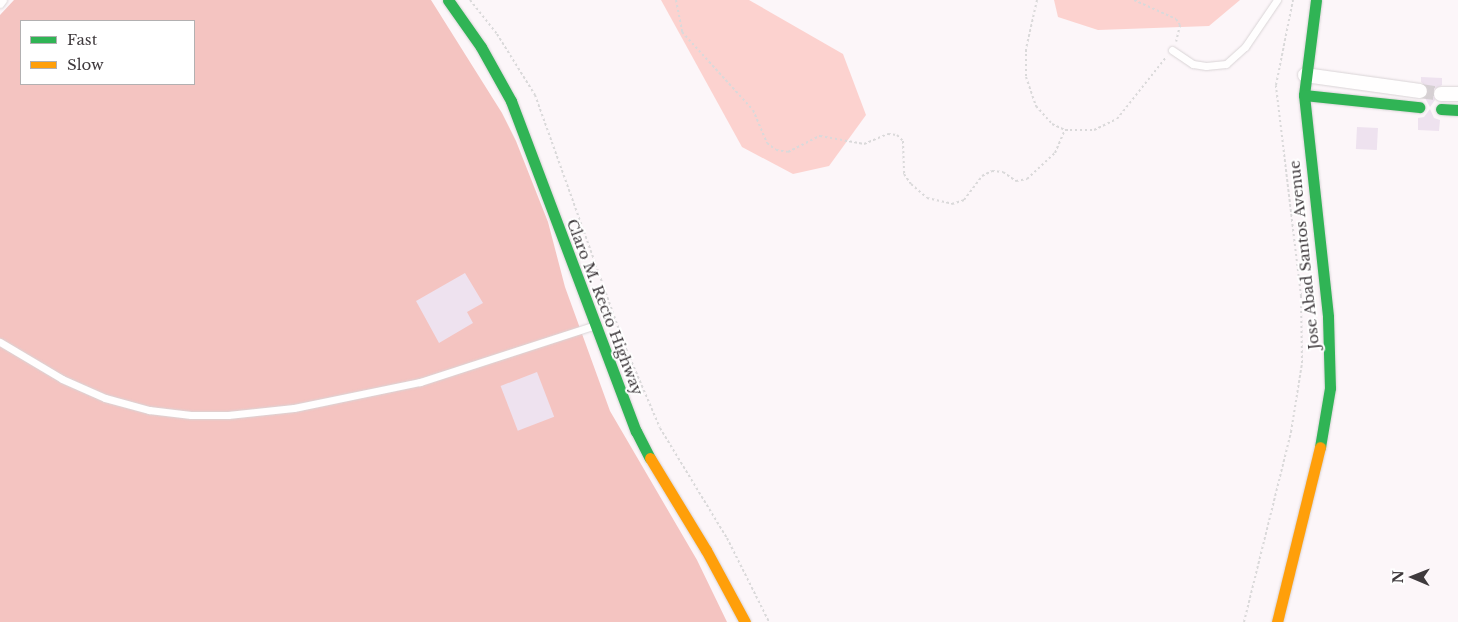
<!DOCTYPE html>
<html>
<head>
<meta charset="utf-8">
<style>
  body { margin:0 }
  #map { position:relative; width:1458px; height:622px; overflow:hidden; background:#fcf6f9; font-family:"Libre Baskerville",serif }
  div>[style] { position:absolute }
  .green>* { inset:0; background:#fcd2cf }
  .forest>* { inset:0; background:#f4c4c1 }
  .building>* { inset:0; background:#eee2ef; transform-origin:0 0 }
  .street-tunnel>* { height:14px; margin-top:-7px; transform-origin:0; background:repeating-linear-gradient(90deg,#d6d0d3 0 14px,transparent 0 21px) }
  .path>* { height:2px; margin-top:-1px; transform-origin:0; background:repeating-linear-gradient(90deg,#dad9da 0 2.5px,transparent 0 5px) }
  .roads { filter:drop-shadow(0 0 1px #d9d4d6) drop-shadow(0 0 1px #d9d4d6) }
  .lane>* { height:7px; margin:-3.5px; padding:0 3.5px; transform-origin:3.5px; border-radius:3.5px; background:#fffefe }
  .street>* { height:14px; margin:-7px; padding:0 7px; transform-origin:7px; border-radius:7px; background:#fffefe }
  .fast>* { height:11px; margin:-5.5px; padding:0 5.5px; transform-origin:5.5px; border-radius:5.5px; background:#30b455 }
  .slow>* { height:11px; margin:-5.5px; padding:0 5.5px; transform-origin:5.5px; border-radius:5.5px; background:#ff9f0a }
  span { translate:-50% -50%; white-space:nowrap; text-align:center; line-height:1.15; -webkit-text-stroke:4px #fff; paint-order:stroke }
  .street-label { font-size:15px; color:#3f3a3d }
  .legend { position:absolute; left:20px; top:20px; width:175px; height:65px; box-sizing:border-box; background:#fff; border:1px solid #b2b0b1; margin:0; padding:6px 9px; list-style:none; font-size:15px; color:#3f3a3d }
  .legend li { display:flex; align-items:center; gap:10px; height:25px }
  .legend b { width:25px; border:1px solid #b2b0b1 }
  .north { position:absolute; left:1388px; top:552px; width:50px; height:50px; -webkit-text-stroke:4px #fff; paint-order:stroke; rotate:271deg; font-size:14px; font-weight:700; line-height:20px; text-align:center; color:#3f3a3d }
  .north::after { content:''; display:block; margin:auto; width:18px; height:22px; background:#3f3a3d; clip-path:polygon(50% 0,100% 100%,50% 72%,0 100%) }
</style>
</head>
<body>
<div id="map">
  <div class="green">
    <div style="clip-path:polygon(661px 0,749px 0,843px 54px,866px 115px,829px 166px,793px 174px,742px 147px)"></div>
    <div style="clip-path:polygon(1054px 0,1240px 0,1209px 26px,1098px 30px,1058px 17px)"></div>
  </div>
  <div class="forest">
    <div style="clip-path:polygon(evenodd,14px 0,431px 0,502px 113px,516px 141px,548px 222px,565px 287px,610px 411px,697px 560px,727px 622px,0 622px,0 15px,14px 0,21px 21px,194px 21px,194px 84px,21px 84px,21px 21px)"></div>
  </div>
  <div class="building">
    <div style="clip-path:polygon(1421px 77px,1442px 78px,1442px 85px,1433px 90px,1435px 100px,1430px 107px,1425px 98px,1428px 88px,1421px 82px)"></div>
    <div style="clip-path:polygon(1430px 109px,1434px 118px,1440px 120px,1439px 131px,1418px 130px,1418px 118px,1424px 117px)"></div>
    <div style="left:1357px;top:127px;width:21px;height:22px;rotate:3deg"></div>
    <div style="clip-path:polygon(465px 273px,483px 303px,467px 312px,473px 323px,439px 343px,416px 301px)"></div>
    <div style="left:537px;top:372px;width:48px;height:39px;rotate:69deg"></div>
  </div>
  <div class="street-tunnel">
    <div style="left:1420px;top:91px;width:21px;rotate:8deg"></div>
  </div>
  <div class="path">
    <div style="left:470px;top:0;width:43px;rotate:51.5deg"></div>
    <div style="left:497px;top:34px;width:72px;rotate:58.1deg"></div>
    <div style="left:535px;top:95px;width:264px;rotate:70.3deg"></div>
    <div style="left:624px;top:344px;width:91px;rotate:66.8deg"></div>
    <div style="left:660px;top:428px;width:129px;rotate:58.7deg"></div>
    <div style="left:727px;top:538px;width:94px;rotate:63.4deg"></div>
    <div style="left:676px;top:0;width:33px;rotate:79deg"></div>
    <div style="left:682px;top:32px;width:105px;rotate:47.7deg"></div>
    <div style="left:753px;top:110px;width:36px;rotate:67deg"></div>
    <div style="left:767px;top:143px;width:11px;rotate:38deg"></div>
    <div style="left:776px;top:150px;width:12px;rotate:9deg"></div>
    <div style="left:788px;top:152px;width:36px;rotate:-27deg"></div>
    <div style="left:820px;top:136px;width:45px;rotate:10.3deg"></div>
    <div style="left:864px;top:144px;width:26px;rotate:-23deg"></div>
    <div style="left:888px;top:134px;width:9px;rotate:6deg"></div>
    <div style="left:897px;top:135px;width:8px;rotate:45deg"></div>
    <div style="left:903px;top:141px;width:33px;rotate:88deg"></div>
    <div style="left:904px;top:174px;width:12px;rotate:55deg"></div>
    <div style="left:911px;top:184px;width:21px;rotate:41deg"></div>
    <div style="left:927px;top:198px;width:26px;rotate:13deg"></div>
    <div style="left:952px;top:204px;width:13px;rotate:-18deg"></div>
    <div style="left:964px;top:200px;width:30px;rotate:-53deg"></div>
    <div style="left:982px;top:176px;width:11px;rotate:-27deg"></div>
    <div style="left:992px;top:171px;width:11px;rotate:5deg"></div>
    <div style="left:1003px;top:172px;width:16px;rotate:35deg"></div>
    <div style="left:1016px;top:181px;width:11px;rotate:-10deg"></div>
    <div style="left:1027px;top:179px;width:38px;rotate:-43deg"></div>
    <div style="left:1055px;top:153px;width:25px;rotate:-67deg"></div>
    <div style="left:1037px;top:0;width:50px;rotate:102.7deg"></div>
    <div style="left:1026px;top:49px;width:28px;rotate:90deg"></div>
    <div style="left:1026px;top:77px;width:31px;rotate:71deg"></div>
    <div style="left:1036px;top:106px;width:24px;rotate:48deg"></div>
    <div style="left:1052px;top:124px;width:14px;rotate:25deg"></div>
    <div style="left:1065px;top:130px;width:29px"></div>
    <div style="left:1094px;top:130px;width:25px;rotate:-26deg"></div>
    <div style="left:1117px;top:119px;width:80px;rotate:-51.6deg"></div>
    <div style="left:1134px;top:0;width:46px;rotate:24.3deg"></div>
    <div style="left:1176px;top:19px;width:7px;rotate:56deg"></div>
    <div style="left:1180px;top:25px;width:17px;rotate:103deg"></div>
    <div style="left:1244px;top:622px;width:196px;rotate:-76.1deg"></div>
    <div style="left:1291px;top:432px;width:70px;rotate:-80.9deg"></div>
    <div style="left:1302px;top:363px;width:67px;rotate:-90.9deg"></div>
    <div style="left:1301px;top:296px;width:212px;rotate:-96.8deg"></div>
    <div style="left:1276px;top:85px;width:87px;rotate:-78.7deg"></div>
  </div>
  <div class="roads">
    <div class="lane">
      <div style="left:0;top:4px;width:5px;rotate:-53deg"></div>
      <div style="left:1172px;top:50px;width:25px;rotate:34deg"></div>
      <div style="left:1193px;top:64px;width:13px;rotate:9deg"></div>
      <div style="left:1206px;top:66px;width:20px;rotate:-6deg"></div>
      <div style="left:1226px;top:64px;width:25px;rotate:-42deg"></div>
      <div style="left:1245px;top:47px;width:57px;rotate:-55.8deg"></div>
      <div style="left:0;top:342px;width:72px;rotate:30.8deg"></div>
      <div style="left:62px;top:379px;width:47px;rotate:23.8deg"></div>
      <div style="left:105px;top:398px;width:46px;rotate:15.3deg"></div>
      <div style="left:149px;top:410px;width:42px;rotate:6.8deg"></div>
      <div style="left:191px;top:415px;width:37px"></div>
      <div style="left:228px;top:415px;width:66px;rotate:-6.1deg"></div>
      <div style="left:294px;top:408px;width:129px;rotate:-11.7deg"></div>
      <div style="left:420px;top:382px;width:184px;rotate:-18deg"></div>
    </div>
    <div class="street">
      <div style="left:1305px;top:75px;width:116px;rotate:7.9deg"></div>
      <div style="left:1441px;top:94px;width:17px"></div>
    </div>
    <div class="fast">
      <div style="left:448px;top:0;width:57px;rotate:54.9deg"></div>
      <div style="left:481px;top:47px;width:62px;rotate:60.9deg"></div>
      <div style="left:511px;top:101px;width:353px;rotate:69.3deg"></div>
      <div style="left:636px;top:431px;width:30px;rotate:63deg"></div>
      <div style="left:1316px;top:0;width:96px;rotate:97.2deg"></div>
      <div style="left:1304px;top:95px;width:223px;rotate:83.8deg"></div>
      <div style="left:1328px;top:317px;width:71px;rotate:88.4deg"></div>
      <div style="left:1330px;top:388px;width:60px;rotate:99.6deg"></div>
      <div style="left:1304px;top:95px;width:116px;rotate:6deg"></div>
      <div style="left:1441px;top:109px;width:17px;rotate:3deg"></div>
    </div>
    <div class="slow">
      <div style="left:650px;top:458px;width:108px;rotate:58.7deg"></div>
      <div style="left:706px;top:550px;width:82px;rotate:61.6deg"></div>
      <div style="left:1277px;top:622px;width:180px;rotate:-76.2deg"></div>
    </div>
  </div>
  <div class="street-label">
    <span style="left:1304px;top:255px;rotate:-96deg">Jose Abad Santos Avenue</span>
    <span style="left:605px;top:307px;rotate:69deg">Claro M. Recto Highway</span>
  </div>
  <ul class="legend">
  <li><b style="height:6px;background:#30b455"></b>Fast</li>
  <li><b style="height:6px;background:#ff9f0a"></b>Slow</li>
  </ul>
  <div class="north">N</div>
</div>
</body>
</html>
